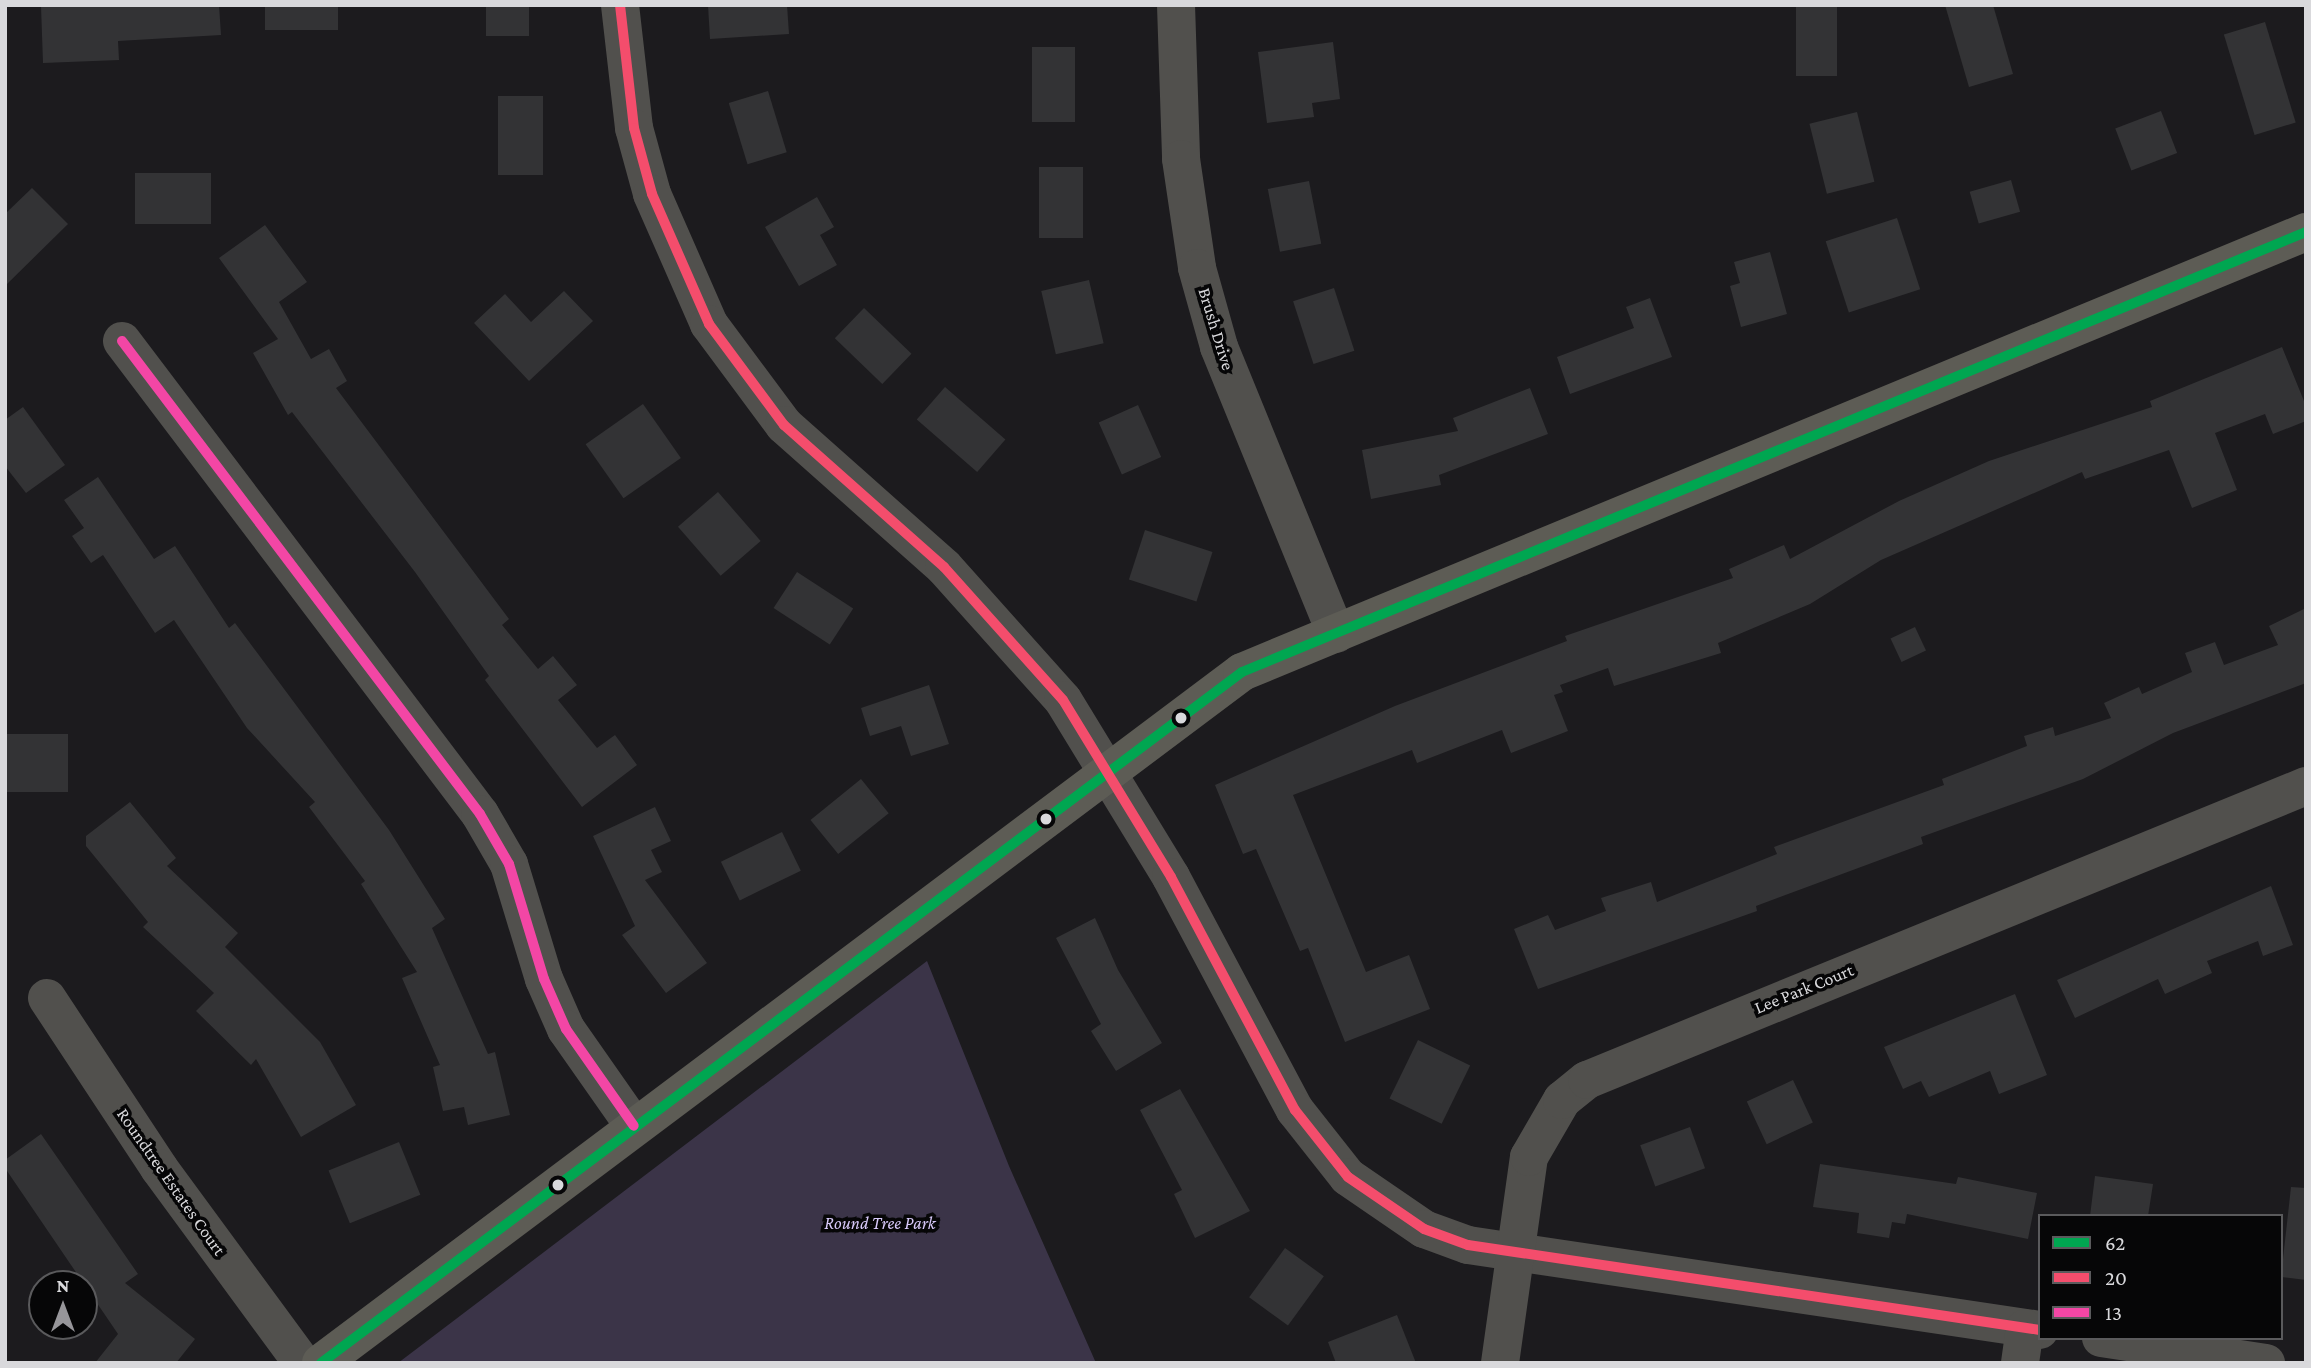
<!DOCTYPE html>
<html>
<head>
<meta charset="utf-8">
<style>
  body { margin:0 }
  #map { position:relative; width:2311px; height:1368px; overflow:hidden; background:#1c1b1e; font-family:"Crimson Pro",serif }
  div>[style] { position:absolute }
  .green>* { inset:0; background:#3b3448 }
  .building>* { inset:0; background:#333335; transform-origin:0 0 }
  .minor>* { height:38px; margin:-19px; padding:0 19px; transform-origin:19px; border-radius:19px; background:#51504d }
  .major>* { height:38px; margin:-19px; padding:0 19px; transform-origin:19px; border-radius:19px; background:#5d5c55 }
  .bus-1>* { height:10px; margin:-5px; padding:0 5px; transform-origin:5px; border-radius:5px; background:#00a651 }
  .bus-2>* { height:10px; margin:-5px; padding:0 5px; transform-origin:5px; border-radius:5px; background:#f44d6c }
  .bus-3>* { height:10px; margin:-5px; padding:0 5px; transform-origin:5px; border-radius:5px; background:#f346a5 }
  .dots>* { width:19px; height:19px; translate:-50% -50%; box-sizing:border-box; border:4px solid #060607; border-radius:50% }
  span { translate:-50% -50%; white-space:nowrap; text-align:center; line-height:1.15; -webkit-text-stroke:7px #060607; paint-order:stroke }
  .street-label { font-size:18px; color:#d9d9dc }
  .park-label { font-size:18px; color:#d9cafb; font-style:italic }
  .frame { position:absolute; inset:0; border:7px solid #d9d9dc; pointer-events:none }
  .legend { position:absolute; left:2038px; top:1214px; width:245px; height:126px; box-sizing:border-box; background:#060607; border:2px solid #5a5a5c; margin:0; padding:9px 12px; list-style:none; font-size:21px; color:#d9d9dc }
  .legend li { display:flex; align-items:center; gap:14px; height:35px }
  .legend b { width:35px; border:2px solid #5a5a5c }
  .north { position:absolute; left:28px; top:1270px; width:70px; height:70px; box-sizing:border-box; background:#060607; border:2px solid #5a5a5c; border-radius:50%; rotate:0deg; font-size:19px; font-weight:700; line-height:28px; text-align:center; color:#d9d9dc }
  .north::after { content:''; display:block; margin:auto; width:24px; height:32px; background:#97969a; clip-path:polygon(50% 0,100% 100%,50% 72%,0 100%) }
</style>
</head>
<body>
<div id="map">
  <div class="green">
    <div style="clip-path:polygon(927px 961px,1009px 1166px,1096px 1363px,398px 1363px)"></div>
  </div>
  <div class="building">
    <div style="clip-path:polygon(219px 5px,221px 35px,118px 41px,119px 60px,43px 63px,41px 6px)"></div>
    <div style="left:265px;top:5px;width:73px;height:25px"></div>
    <div style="left:486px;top:5px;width:43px;height:31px"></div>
    <div style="clip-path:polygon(708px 5px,787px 5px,789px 34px,710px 39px)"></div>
    <div style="left:1796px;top:5px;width:41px;height:71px"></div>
    <div style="clip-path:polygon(1945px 5px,1993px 5px,2013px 74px,1969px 87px)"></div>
    <div style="left:2265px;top:22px;width:105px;height:43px;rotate:73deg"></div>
    <div style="clip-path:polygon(1333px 42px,1340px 99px,1312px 103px,1314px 117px,1267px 123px,1258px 52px)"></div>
    <div style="left:1032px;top:47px;width:43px;height:75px"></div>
    <div style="left:768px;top:91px;width:64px;height:41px;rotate:73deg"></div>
    <div style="left:498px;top:96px;width:45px;height:79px"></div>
    <div style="left:2161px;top:111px;width:45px;height:49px;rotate:69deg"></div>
    <div style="left:1857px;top:112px;width:72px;height:49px;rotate:76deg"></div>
    <div style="left:1039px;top:167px;width:44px;height:71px"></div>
    <div style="left:135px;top:173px;width:76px;height:51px"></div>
    <div style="left:2011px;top:180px;width:33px;height:43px;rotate:74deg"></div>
    <div style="left:1309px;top:181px;width:64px;height:42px;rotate:79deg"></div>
    <div style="clip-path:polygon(32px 188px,68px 224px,5px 286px,5px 214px)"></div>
    <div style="clip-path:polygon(817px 197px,834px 227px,820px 235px,837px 265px,799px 286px,765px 227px)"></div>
    <div style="left:1897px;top:218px;width:75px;height:75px;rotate:72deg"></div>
    <div style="clip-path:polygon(265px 225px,307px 282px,279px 302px,311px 359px,329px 349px,347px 381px,336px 388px,509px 619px,502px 625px,538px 669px,553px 656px,577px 685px,558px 700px,597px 748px,615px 735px,637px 765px,582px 807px,485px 680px,489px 676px,415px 572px,292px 412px,288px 415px,253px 353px,278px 339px,219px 258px)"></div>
    <div style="clip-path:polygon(1770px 252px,1787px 314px,1741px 327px,1730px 286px,1740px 283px,1734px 262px)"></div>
    <div style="left:1089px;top:280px;width:65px;height:49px;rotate:77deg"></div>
    <div style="left:1334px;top:288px;width:66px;height:43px;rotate:72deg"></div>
    <div style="clip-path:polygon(564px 291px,593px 321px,529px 381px,474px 323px,505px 294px,531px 322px)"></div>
    <div style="clip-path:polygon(1650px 298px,1672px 357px,1570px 394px,1557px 357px,1634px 328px,1626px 307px)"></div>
    <div style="left:864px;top:308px;width:66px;height:42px;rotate:44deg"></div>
    <div style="clip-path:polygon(2282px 347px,2306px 406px,2306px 421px,2273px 434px,2265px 414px,2215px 433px,2237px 490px,2192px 508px,2169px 450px,2085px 479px,2082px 472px,1881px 560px,1810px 604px,1718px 643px,1721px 653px,1614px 686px,1608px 668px,1560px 685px,1563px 692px,1554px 695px,1568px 731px,1511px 753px,1502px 730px,1417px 763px,1412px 750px,1293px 795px,1366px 972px,1409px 955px,1430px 1009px,1345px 1042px,1308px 948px,1300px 951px,1256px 849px,1243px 854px,1215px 785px,1395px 706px,1567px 641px,1565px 636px,1733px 578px,1729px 569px,1784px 545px,1790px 559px,1899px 501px,1989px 461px,2152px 407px,2150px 401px)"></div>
    <div style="left:945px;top:387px;width:80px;height:43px;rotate:41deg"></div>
    <div style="clip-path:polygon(1530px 388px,1548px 434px,1439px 475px,1441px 485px,1371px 499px,1362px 450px,1458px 431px,1453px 418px)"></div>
    <div style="left:643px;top:404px;width:66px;height:70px;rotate:55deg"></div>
    <div style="left:1138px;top:405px;width:57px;height:43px;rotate:66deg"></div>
    <div style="clip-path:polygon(23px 407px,65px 465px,26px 493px,5px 466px,5px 420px)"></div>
    <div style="clip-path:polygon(98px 477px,154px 559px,175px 546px,229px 628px,235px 623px,389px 830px,445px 919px,432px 928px,488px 1054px,495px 1052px,510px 1115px,468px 1125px,464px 1107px,443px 1111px,433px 1067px,440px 1065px,402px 978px,417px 972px,361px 884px,365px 881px,309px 807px,315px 802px,247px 728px,174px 620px,155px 633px,103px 555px,91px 563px,72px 536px,84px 528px,64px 500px)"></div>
    <div style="left:718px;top:492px;width:65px;height:53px;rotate:49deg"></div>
    <div style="left:1145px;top:530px;width:71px;height:52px;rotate:18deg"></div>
    <div style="left:797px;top:572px;width:67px;height:43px;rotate:33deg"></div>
    <div style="clip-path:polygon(2306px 608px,2306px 683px,2173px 733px,2083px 779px,1921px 837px,1923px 844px,1756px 906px,1757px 911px,1538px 989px,1514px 929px,1548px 915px,1555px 930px,1606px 911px,1601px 898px,1651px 882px,1657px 902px,1777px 854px,1774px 847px,1944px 785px,1942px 779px,2027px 746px,2024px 736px,2053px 727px,2055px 736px,2111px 718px,2104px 703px,2139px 687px,2142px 694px,2192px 672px,2185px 653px,2215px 642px,2224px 665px,2278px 645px,2269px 626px)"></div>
    <div style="left:1915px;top:627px;width:26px;height:27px;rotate:65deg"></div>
    <div style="clip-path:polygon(929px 685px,949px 744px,911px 756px,901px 726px,870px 736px,861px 708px)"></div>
    <div style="left:5px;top:734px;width:63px;height:58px"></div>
    <div style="left:861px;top:779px;width:44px;height:65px;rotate:51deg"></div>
    <div style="clip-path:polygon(130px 802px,176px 858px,167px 866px,238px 933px,225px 947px,320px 1042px,356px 1105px,301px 1137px,256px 1059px,251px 1065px,196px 1011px,214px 993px,143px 927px,148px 922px,86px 846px,86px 836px)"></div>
    <div style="clip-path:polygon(655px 807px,671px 841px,651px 850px,662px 872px,645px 880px,707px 963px,666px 993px,622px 935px,635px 926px,593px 836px)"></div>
    <div style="left:782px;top:832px;width:43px;height:68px;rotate:64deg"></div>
    <div style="clip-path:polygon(2271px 886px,2293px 945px,2263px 956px,2258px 941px,2207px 961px,2212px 973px,2165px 994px,2158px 979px,2075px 1018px,2057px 980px)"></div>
    <div style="clip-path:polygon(1095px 918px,1118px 970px,1162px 1043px,1116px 1071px,1091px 1031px,1101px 1024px,1056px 938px)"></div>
    <div style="clip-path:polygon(2015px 994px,2047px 1075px,1999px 1094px,1990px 1071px,1929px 1097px,1921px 1081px,1903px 1089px,1884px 1047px)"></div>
    <div style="left:1418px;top:1040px;width:58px;height:65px;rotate:26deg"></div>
    <div style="left:1793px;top:1080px;width:47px;height:51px;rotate:65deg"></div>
    <div style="clip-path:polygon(1180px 1089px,1250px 1211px,1195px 1238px,1174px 1194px,1182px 1190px,1140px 1110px)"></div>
    <div style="left:1690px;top:1127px;width:44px;height:53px;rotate:70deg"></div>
    <div style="clip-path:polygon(41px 1134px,138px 1274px,125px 1283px,195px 1339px,176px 1363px,95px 1363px,118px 1334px,5px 1168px,5px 1160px)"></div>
    <div style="left:399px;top:1142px;width:57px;height:76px;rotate:68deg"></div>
    <div style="clip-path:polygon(1820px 1164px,1956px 1184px,1958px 1177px,2037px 1193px,2028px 1239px,1907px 1214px,1905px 1224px,1892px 1222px,1889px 1238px,1857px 1233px,1859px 1213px,1813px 1207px)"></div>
    <div style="clip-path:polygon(2095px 1176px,2153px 1184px,2148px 1216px,2090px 1216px)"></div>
    <div style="clip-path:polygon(2291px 1187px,2306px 1188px,2306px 1280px,2281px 1277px)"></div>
    <div style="left:1285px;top:1248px;width:48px;height:61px;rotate:36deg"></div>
    <div style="clip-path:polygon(1397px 1315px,1416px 1363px,1336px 1363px,1328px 1342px)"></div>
  </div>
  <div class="minor">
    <div style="left:620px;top:5px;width:124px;rotate:83.5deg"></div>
    <div style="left:634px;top:128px;width:68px;rotate:74.7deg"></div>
    <div style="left:652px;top:194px;width:142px;rotate:66.3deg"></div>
    <div style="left:709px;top:324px;width:126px;rotate:53.4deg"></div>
    <div style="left:784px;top:425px;width:214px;rotate:41.6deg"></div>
    <div style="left:944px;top:567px;width:178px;rotate:48.2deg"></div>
    <div style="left:1063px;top:700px;width:207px;rotate:58.6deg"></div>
    <div style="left:1171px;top:877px;width:264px;rotate:62deg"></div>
    <div style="left:1295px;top:1110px;width:85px;rotate:51.7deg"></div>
    <div style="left:1348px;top:1177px;width:92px;rotate:34.4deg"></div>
    <div style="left:1424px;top:1229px;width:47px;rotate:20deg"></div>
    <div style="left:1468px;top:1245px;width:578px;rotate:8.45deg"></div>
    <div style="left:1176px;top:5px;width:154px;rotate:88.1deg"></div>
    <div style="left:1181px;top:159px;width:110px;rotate:81.6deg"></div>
    <div style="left:1197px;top:268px;width:82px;rotate:74.4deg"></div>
    <div style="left:1219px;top:347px;width:310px;rotate:67.8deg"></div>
    <div style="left:122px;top:341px;width:593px;rotate:52.88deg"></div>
    <div style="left:480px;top:814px;width:58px;rotate:59.9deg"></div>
    <div style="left:509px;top:864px;width:120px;rotate:73.1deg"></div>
    <div style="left:544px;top:979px;width:55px;rotate:66.3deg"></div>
    <div style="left:566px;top:1029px;width:118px;rotate:55deg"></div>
    <div style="left:47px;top:998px;width:204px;rotate:56.6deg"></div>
    <div style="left:159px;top:1168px;width:242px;rotate:53.7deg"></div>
    <div style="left:2101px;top:1338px;width:167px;rotate:8.6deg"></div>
    <div style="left:1500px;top:1363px;width:208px;rotate:-82deg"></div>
    <div style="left:1529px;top:1157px;width:66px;rotate:-59.9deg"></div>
    <div style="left:1562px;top:1100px;width:32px;rotate:-39deg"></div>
    <div style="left:1587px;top:1080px;width:777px;rotate:-22.24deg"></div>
    <div style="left:2020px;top:1363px;width:35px;rotate:-82deg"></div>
  </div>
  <div class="major">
    <div style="left:321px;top:1363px;width:1151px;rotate:-36.88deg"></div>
    <div style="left:1242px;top:672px;width:1151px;rotate:-22.47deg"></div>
  </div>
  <div class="bus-1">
    <div style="left:321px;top:1363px;width:1151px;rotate:-36.88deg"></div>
    <div style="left:1242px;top:672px;width:1151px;rotate:-22.47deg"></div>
  </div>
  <div class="bus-2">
    <div style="left:620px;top:5px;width:124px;rotate:83.5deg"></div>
    <div style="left:634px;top:128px;width:68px;rotate:74.7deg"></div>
    <div style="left:652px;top:194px;width:142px;rotate:66.3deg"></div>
    <div style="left:709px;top:324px;width:126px;rotate:53.4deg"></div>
    <div style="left:784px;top:425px;width:214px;rotate:41.6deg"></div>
    <div style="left:944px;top:567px;width:178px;rotate:48.2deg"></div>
    <div style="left:1063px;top:700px;width:207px;rotate:58.6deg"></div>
    <div style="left:1171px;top:877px;width:264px;rotate:62deg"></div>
    <div style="left:1295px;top:1110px;width:85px;rotate:51.7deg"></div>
    <div style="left:1348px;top:1177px;width:92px;rotate:34.4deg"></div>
    <div style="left:1424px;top:1229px;width:47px;rotate:20deg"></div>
    <div style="left:1468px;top:1245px;width:578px;rotate:8.45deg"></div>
  </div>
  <div class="bus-3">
    <div style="left:122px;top:341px;width:593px;rotate:52.88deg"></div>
    <div style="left:480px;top:814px;width:58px;rotate:59.9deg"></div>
    <div style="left:509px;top:864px;width:120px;rotate:73.1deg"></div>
    <div style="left:544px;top:979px;width:55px;rotate:66.3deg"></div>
    <div style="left:566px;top:1029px;width:118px;rotate:55deg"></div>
  </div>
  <div class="dots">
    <div style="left:1181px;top:718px;background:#d9d9dc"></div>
    <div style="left:1046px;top:819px;background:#d9d9dc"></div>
    <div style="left:558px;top:1185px;background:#d9d9dc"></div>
  </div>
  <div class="street-label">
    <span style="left:1216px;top:329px;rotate:73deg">Brush Drive</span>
    <span style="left:1804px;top:989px;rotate:-22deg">Lee Park Court</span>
    <span style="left:171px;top:1182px;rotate:55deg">Roundtree Estates Court</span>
  </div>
  <div class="park-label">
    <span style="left:880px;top:1223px">Round Tree Park</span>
  </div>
  <div class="frame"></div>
  <ul class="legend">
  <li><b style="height:9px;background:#00a651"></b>62</li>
  <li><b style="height:9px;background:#f44d6c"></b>20</li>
  <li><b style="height:9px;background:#f346a5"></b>13</li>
  </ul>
  <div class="north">N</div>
</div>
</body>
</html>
